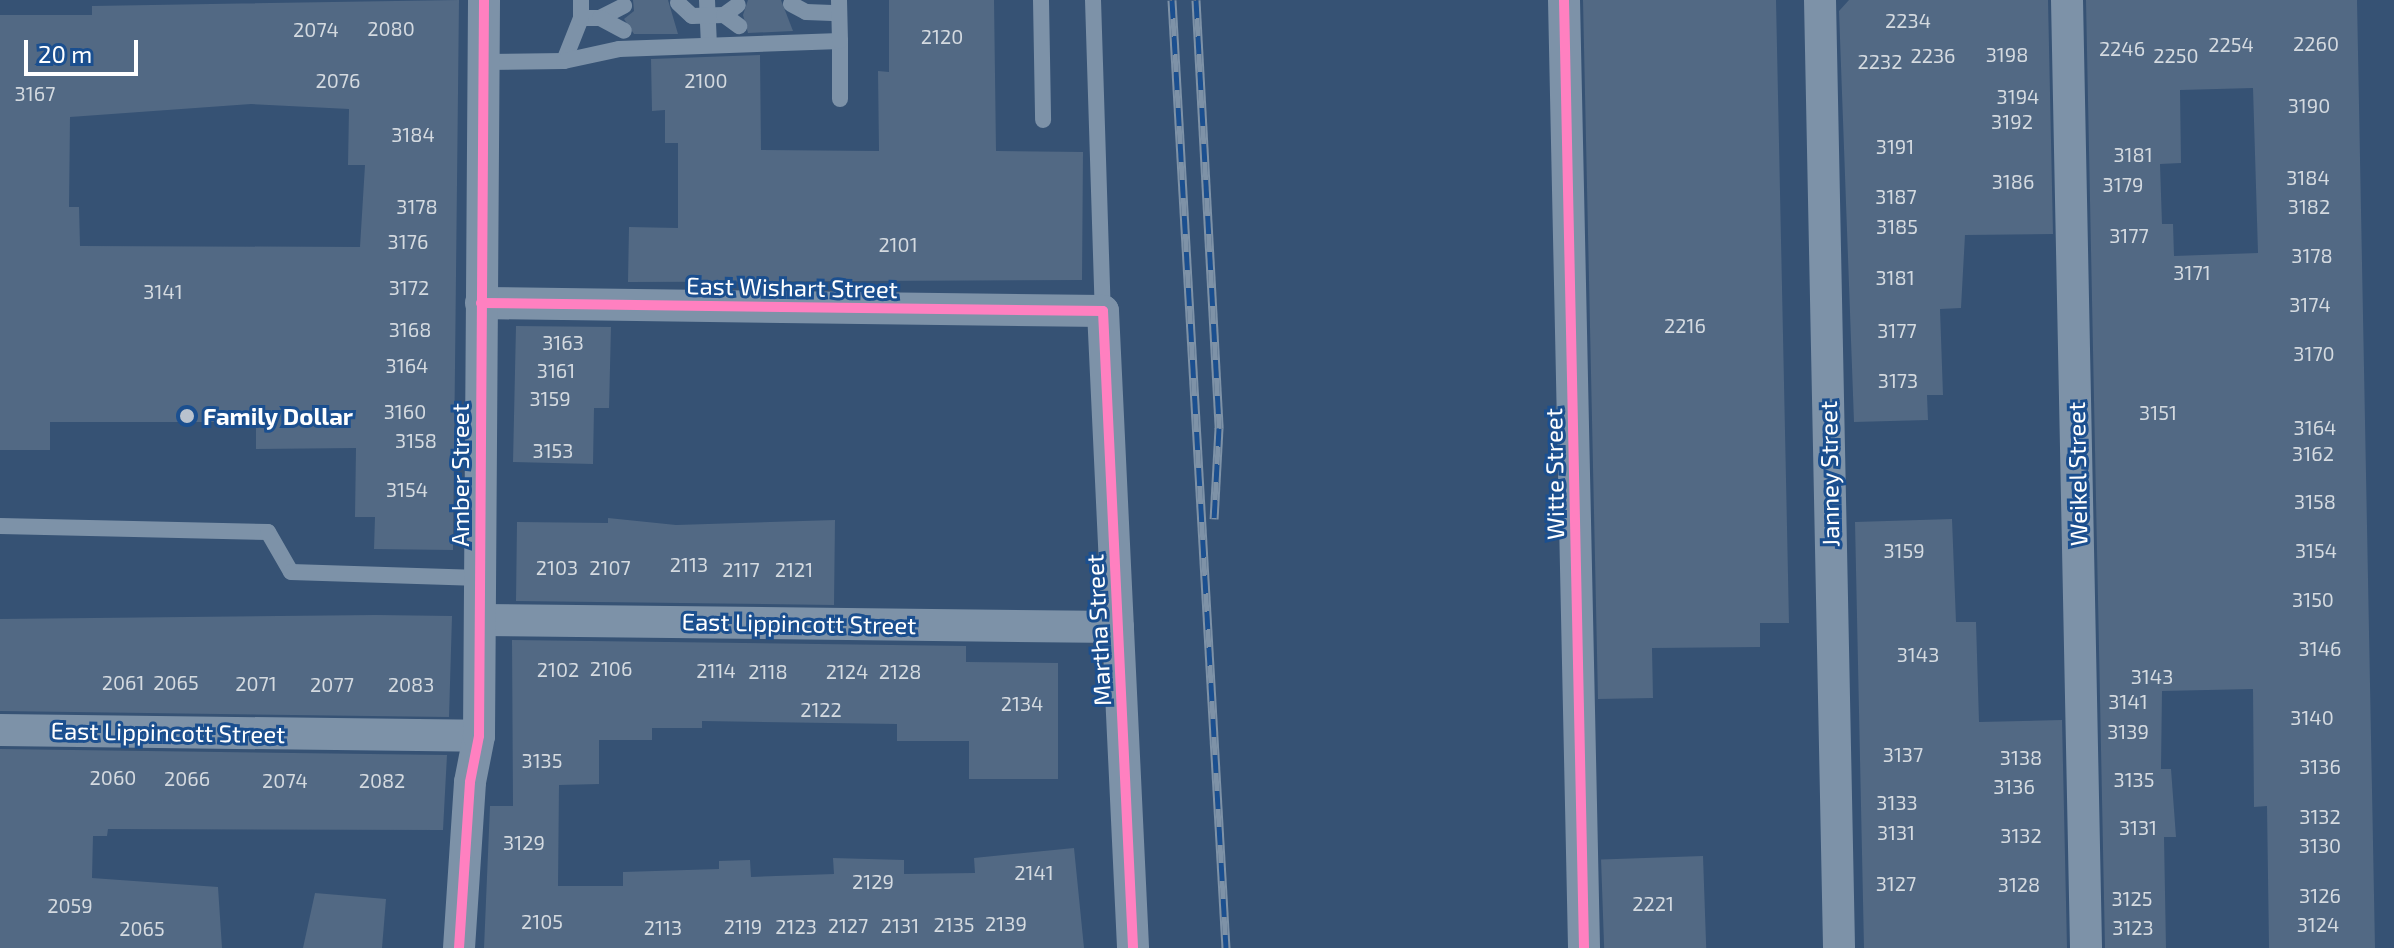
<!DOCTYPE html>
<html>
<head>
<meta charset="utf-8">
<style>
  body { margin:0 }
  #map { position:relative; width:2394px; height:948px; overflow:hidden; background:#365274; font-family:"Exo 2",sans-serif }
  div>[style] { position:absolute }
  .building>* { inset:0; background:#526984; transform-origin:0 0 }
  .lane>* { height:16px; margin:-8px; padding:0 8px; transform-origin:8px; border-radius:8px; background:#7d92a8 }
  .street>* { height:32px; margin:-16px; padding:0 16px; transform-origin:16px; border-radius:16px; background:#7d92a8 }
  .rail>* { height:9px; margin-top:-4.5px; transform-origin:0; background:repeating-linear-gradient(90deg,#1b4f8f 0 18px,#7e92a7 0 36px); box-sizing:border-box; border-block:2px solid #7e92a7 }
  .cycleway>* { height:10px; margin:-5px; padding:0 5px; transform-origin:5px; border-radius:5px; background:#ff80c0 }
  .dots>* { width:22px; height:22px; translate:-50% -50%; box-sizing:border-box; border:4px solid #1b4f8f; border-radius:50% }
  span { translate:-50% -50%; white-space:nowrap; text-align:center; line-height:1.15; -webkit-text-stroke:6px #1b4f8f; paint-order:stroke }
  .number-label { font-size:20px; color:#d4dae0 }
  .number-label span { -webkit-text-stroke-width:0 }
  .street-label { font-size:24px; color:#fff }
  .poi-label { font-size:24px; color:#fff; font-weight:700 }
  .left { translate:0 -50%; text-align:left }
  .scale { position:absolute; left:24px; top:40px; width:114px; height:36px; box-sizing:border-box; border:4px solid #fff; border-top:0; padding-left:10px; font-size:24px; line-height:28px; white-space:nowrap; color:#fff; -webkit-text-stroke:6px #1b4f8f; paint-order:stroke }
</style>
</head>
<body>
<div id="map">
  <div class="building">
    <div style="clip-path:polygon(evenodd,459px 0,453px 550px,374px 549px,375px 517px,355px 517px,356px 448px,256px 449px,256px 422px,50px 422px,50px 450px,0 450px,0 15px,92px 15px,92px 6px,459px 0,251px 104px,349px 109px,348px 165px,365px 165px,360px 247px,80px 246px,79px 207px,69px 207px,70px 117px,251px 104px)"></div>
    <div style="clip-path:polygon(633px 0,668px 0,678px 34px,634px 34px,624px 19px,634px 11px)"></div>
    <div style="clip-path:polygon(748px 0,781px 0,793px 31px,748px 33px,743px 15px)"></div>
    <div style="clip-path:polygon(889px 0,994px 0,996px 151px,1083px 152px,1082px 280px,628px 282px,629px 227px,678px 228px,678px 143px,665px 143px,665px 110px,652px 111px,651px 59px,760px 55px,761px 150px,879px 151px,878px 71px,889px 72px)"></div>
    <div style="clip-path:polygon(1583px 0,1776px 0,1789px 623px,1760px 623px,1760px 647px,1652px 648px,1653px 698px,1598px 699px)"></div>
    <div style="clip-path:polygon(1849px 0,2048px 0,2053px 234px,1965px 235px,1961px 308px,1940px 309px,1943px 395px,1927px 395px,1928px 420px,1854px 422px,1839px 11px)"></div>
    <div style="clip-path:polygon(evenodd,2086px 0,2357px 0,2375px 948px,2269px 948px,2267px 806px,2254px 807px,2253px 689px,2162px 691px,2161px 769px,2171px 769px,2176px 837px,2164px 837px,2166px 948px,2105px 948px,2086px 0,2253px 88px,2258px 253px,2174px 256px,2173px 224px,2162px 224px,2160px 164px,2181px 163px,2180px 90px,2253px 88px)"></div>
    <div style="clip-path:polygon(516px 326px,611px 327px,609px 408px,594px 408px,593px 464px,513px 462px)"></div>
    <div style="clip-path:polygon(608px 518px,676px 525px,835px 520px,834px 605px,516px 601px,517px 522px,608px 523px)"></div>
    <div style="clip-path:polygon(1952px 519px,1956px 622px,1976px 622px,1979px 722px,2062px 720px,2067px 948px,1864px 948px,1855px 522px)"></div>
    <div style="clip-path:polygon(376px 615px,452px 616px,449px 717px,0 711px,0 619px)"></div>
    <div style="clip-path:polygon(512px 640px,966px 646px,966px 662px,1058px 663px,1058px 779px,969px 779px,969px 741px,897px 741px,897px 724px,702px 721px,702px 728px,652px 728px,652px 740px,599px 740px,599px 784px,559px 785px,558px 886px,623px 886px,623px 872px,719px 869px,719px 861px,750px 860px,751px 877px,834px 874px,833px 858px,904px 860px,904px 874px,975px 873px,974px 858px,1074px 848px,1084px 948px,484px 948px,490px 806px,513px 806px)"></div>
    <div style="clip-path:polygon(0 749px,447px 755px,443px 830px,108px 829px,107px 836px,93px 836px,92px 878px,218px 887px,222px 948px,0 948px)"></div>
    <div style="left:1703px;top:856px;width:92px;height:102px;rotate:88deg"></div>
    <div style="clip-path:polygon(315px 893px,386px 899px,382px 948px,303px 948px)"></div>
  </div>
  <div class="lane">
    <div style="left:707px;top:0;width:45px;rotate:87.5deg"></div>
    <div style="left:1041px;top:0;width:120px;rotate:89deg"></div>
    <div style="left:1093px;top:0;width:311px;rotate:88.2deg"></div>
    <div style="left:678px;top:3px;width:19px;rotate:43deg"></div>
    <div style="left:692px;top:16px;width:32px;rotate:-2deg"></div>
    <div style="left:724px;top:15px;width:17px;rotate:-36deg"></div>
    <div style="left:791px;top:4px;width:17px;rotate:28deg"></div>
    <div style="left:806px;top:12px;width:33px;rotate:2deg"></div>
    <div style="left:724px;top:15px;width:19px;rotate:36deg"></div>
    <div style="left:581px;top:18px;width:19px"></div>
    <div style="left:600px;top:18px;width:27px;rotate:-27deg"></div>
    <div style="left:600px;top:18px;width:27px;rotate:28deg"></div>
    <div style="left:840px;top:41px;width:58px;rotate:90deg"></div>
    <div style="left:564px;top:61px;width:46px;rotate:-68.4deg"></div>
    <div style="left:581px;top:18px;width:18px;rotate:-90deg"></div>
    <div style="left:483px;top:62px;width:81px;rotate:-0.7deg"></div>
    <div style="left:564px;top:61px;width:56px;rotate:-12.3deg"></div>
    <div style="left:619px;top:49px;width:221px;rotate:-2.1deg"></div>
    <div style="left:840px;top:41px;width:41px;rotate:-91.4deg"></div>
    <div style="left:0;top:526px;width:268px;rotate:1.3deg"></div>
    <div style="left:268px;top:532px;width:46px;rotate:60.1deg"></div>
    <div style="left:291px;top:572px;width:189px;rotate:1.8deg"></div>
  </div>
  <div class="street">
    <div style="left:1564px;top:0;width:948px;rotate:88.79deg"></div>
    <div style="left:1820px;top:0;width:948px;rotate:88.85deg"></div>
    <div style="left:2067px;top:0;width:948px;rotate:88.85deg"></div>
    <div style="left:481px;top:303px;width:622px;rotate:0.74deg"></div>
    <div style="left:1103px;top:311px;width:638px;rotate:87.3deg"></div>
    <div style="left:480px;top:620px;width:638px;rotate:0.63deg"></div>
    <div style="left:0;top:730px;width:479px;rotate:0.7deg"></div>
    <div style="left:459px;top:948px;width:166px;rotate:-86.2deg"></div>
    <div style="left:470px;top:782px;width:47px;rotate:-78.9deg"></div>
    <div style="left:479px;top:736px;width:736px;rotate:-89.61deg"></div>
  </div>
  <div class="rail">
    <div style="left:1172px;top:0;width:950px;rotate:86.74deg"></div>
    <div style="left:1196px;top:0;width:429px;rotate:86.9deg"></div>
    <div style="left:1219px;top:428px;width:91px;rotate:93.1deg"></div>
  </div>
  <div class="cycleway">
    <div style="left:1564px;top:0;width:948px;rotate:88.79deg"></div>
    <div style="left:481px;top:303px;width:622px;rotate:0.74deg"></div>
    <div style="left:1103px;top:311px;width:638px;rotate:87.3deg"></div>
    <div style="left:459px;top:948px;width:166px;rotate:-86.2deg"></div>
    <div style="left:470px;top:782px;width:47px;rotate:-78.9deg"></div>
    <div style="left:479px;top:736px;width:736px;rotate:-89.61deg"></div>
  </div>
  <div class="dots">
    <div style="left:187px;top:416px;background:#b9c2ce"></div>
  </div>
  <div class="number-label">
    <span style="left:1908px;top:20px">2234</span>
    <span style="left:391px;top:28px">2080</span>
    <span style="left:316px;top:29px">2074</span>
    <span style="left:942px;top:36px">2120</span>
    <span style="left:2316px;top:43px">2260</span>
    <span style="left:2231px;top:44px">2254</span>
    <span style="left:2122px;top:48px">2246</span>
    <span style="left:2007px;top:54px">3198</span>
    <span style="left:1933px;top:55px">2236</span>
    <span style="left:2176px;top:55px">2250</span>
    <span style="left:1880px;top:61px">2232</span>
    <span style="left:338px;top:80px">2076</span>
    <span style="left:706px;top:80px">2100</span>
    <span style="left:35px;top:93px">3167</span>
    <span style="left:2018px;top:96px">3194</span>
    <span style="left:2309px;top:105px">3190</span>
    <span style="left:2012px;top:121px">3192</span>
    <span style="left:413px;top:134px">3184</span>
    <span style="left:1895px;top:146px">3191</span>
    <span style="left:2133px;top:154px">3181</span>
    <span style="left:2308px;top:177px">3184</span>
    <span style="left:2013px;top:181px">3186</span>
    <span style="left:2123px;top:184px">3179</span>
    <span style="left:1896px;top:196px">3187</span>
    <span style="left:417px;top:206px">3178</span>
    <span style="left:2309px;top:206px">3182</span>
    <span style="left:1897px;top:226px">3185</span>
    <span style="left:2129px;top:235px">3177</span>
    <span style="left:408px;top:241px">3176</span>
    <span style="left:898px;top:244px">2101</span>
    <span style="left:2312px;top:255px">3178</span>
    <span style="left:2192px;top:272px">3171</span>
    <span style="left:1895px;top:277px">3181</span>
    <span style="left:409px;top:287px">3172</span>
    <span style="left:163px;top:291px">3141</span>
    <span style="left:2310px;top:304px">3174</span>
    <span style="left:1685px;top:325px">2216</span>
    <span style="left:410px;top:329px">3168</span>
    <span style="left:1897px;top:330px">3177</span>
    <span style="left:563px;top:342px">3163</span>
    <span style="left:2314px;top:353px">3170</span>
    <span style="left:407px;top:365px">3164</span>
    <span style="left:556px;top:370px">3161</span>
    <span style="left:1898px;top:380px">3173</span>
    <span style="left:550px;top:398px">3159</span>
    <span style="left:405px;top:411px">3160</span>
    <span style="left:2158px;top:412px">3151</span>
    <span style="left:2315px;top:427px">3164</span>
    <span style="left:416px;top:440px">3158</span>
    <span style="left:553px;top:450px">3153</span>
    <span style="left:2313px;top:453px">3162</span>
    <span style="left:407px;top:489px">3154</span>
    <span style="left:2315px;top:501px">3158</span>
    <span style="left:1904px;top:550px">3159</span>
    <span style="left:2316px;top:550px">3154</span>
    <span style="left:689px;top:564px">2113</span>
    <span style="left:557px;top:567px">2103</span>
    <span style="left:610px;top:567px">2107</span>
    <span style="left:741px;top:569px">2117</span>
    <span style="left:794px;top:569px">2121</span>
    <span style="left:2313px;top:599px">3150</span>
    <span style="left:2320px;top:648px">3146</span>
    <span style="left:1918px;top:654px">3143</span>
    <span style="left:611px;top:668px">2106</span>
    <span style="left:558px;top:669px">2102</span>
    <span style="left:716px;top:670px">2114</span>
    <span style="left:768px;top:671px">2118</span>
    <span style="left:847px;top:671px">2124</span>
    <span style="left:900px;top:671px">2128</span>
    <span style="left:2152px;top:676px">3143</span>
    <span style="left:123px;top:682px">2061</span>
    <span style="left:176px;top:682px">2065</span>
    <span style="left:256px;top:683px">2071</span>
    <span style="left:332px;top:684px">2077</span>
    <span style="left:411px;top:684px">2083</span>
    <span style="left:2128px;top:701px">3141</span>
    <span style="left:1022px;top:703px">2134</span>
    <span style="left:821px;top:709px">2122</span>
    <span style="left:2312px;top:717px">3140</span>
    <span style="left:2128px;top:731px">3139</span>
    <span style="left:1903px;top:754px">3137</span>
    <span style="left:2021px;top:757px">3138</span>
    <span style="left:542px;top:760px">3135</span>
    <span style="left:2320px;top:766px">3136</span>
    <span style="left:113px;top:777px">2060</span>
    <span style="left:187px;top:778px">2066</span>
    <span style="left:2134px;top:779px">3135</span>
    <span style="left:285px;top:780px">2074</span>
    <span style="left:382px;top:780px">2082</span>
    <span style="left:2014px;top:786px">3136</span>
    <span style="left:1897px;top:802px">3133</span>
    <span style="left:2320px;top:816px">3132</span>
    <span style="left:2138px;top:827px">3131</span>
    <span style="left:1896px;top:832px">3131</span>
    <span style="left:2021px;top:835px">3132</span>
    <span style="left:524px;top:842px">3129</span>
    <span style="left:2320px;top:845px">3130</span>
    <span style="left:1034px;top:872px">2141</span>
    <span style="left:873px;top:881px">2129</span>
    <span style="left:1896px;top:883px">3127</span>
    <span style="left:2019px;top:884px">3128</span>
    <span style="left:2320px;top:895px">3126</span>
    <span style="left:2132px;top:898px">3125</span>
    <span style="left:1653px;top:903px">2221</span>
    <span style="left:70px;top:905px">2059</span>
    <span style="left:542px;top:921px">2105</span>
    <span style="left:1006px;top:923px">2139</span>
    <span style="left:954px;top:924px">2135</span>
    <span style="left:2318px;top:924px">3124</span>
    <span style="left:848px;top:925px">2127</span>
    <span style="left:900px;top:925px">2131</span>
    <span style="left:743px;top:926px">2119</span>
    <span style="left:796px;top:926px">2123</span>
    <span style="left:663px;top:927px">2113</span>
    <span style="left:2133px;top:927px">3123</span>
    <span style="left:142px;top:928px">2065</span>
  </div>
  <div class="street-label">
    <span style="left:792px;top:287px;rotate:1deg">East Wishart Street</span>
    <span style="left:1554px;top:474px;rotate:-91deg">Witte Street</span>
    <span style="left:1829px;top:474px;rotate:-91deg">Janney Street</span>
    <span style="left:2077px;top:474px;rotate:-91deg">Weikel Street</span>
    <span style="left:460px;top:475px;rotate:-90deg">Amber Street</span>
    <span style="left:799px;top:623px;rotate:1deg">East Lippincott Street</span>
    <span style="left:1098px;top:630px;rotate:-93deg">Martha Street</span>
    <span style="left:168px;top:732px;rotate:1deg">East Lippincott Street</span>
  </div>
  <div class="poi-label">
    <span class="left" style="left:203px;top:416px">Family Dollar</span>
  </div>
  <div class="scale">20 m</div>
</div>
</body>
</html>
